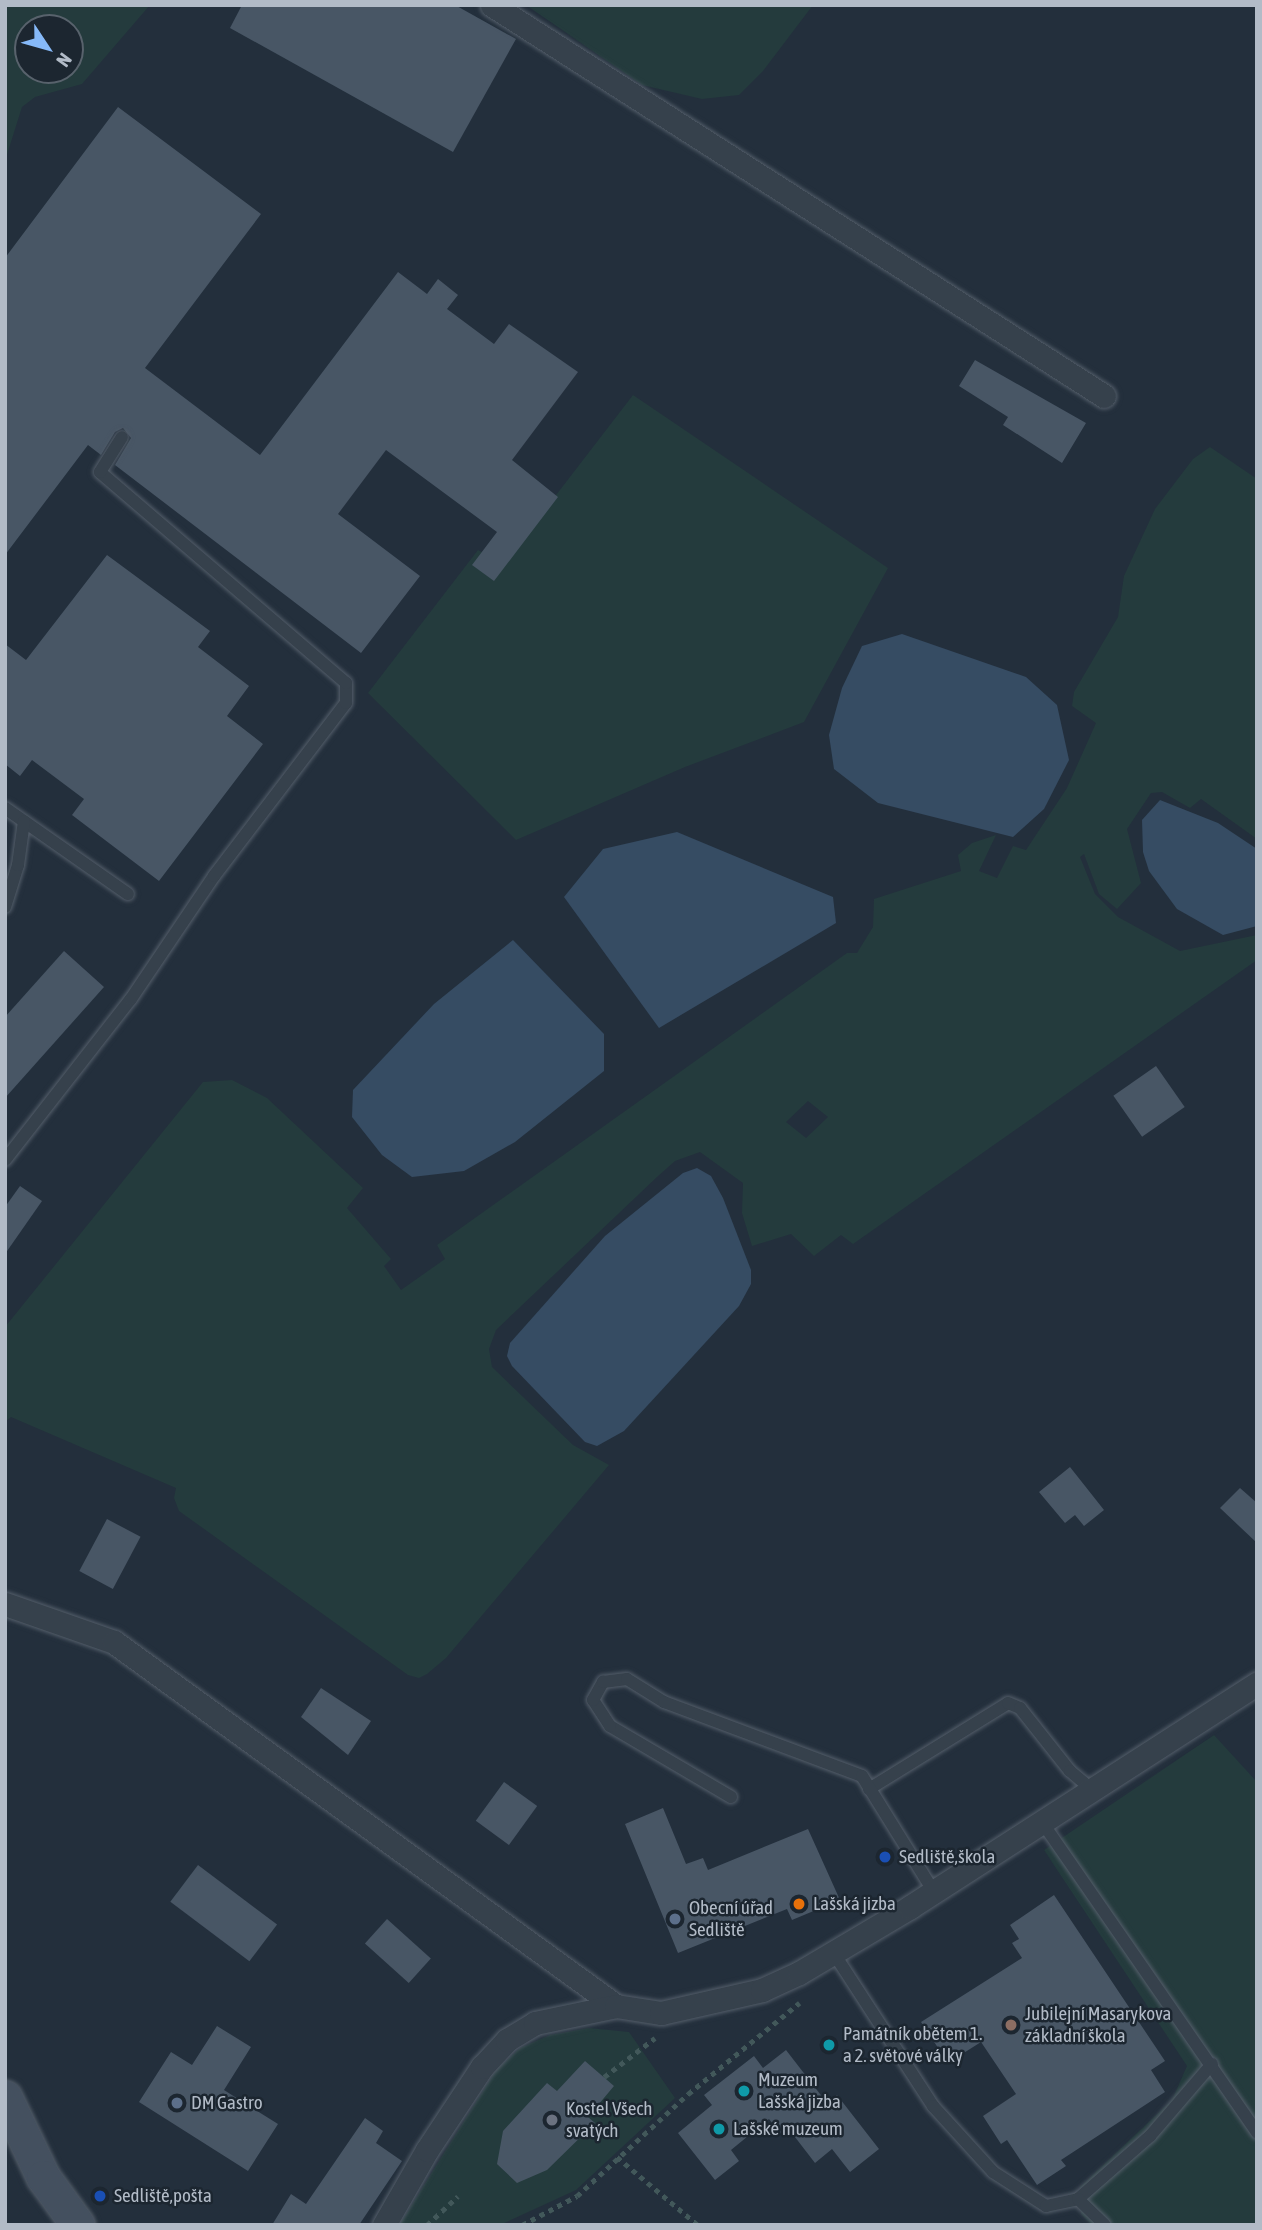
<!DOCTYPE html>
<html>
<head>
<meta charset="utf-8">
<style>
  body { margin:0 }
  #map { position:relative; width:1262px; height:2230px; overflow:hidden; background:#232f3c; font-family:"Asap Condensed",sans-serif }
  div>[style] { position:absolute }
  .green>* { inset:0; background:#243b3d }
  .water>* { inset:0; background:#364c63 }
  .building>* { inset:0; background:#485665; transform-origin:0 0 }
  .path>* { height:4.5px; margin-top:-2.25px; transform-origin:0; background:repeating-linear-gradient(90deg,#42585a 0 5px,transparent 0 10px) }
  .roads { filter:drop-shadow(0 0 2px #545e6a) drop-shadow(0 0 2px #545e6a) }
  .lane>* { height:12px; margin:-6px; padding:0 6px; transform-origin:6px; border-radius:6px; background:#36414c }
  .street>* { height:23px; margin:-11.5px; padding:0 11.5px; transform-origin:11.5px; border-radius:11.5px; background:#36414c }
  .secondary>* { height:33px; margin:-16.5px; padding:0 16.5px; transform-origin:16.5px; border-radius:16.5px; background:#44505f }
  .dots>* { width:19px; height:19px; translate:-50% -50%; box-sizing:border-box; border:4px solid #1c2630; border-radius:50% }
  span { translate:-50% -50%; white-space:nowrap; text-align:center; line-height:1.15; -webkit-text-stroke:5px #1c2630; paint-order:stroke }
  .poi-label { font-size:19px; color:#b2bbc7 }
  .left { translate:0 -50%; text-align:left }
  .frame { position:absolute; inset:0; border:7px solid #b2bbc7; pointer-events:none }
  .north { position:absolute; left:14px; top:14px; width:70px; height:70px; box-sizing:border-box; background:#1c2630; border:2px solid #58626c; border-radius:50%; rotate:126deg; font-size:19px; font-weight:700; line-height:28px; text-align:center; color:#b2bbc7 }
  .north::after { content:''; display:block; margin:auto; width:24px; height:32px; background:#86b9f8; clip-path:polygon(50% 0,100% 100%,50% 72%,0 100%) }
</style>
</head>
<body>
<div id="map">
  <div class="green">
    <div style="clip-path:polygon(evenodd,5px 5px,150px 5px,82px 84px,35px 97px,22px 107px,5px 161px,5px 5px,70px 28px,70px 70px,28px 70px,28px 28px,70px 28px)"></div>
    <div style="clip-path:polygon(526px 5px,813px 5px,763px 71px,739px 95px,702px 99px,642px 85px)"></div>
    <div style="clip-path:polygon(633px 395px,888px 568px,804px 722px,685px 767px,516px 840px,368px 693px,478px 550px,503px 564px)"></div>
    <div style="clip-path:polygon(evenodd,1210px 447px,1257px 479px,1257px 839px,1201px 799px,1190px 808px,1162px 792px,1151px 793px,1127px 829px,1141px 883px,1117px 909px,1099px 894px,1084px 854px,1080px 857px,1095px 894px,1118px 917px,1180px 951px,1257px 935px,1257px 960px,853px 1244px,841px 1235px,814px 1256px,791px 1234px,752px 1246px,742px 1213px,743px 1183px,700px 1152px,675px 1161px,657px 1177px,496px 1330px,489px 1349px,492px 1367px,573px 1445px,609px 1465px,446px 1658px,427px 1674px,419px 1678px,408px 1675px,179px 1511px,174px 1498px,176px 1488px,11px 1417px,5px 1422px,5px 1327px,203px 1082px,232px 1080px,267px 1098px,363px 1188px,347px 1208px,391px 1259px,384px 1266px,401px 1290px,445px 1259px,437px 1245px,847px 953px,857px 953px,873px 927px,874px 899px,961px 871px,958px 855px,972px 843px,996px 835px,979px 871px,997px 878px,1013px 846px,1026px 850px,1067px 788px,1096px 723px,1072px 706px,1074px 692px,1118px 617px,1124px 576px,1155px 509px,1193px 459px,1210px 447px,808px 1101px,828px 1117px,806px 1138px,786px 1122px,808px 1101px)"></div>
    <div style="clip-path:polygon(1214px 1735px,1257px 1782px,1257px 2225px,1092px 2225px,1081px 2214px,1080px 2187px,1172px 2100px,1187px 2066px,1044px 1850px)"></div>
    <div style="clip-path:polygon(589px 2028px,629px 2032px,675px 2098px,576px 2190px,500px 2225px,399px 2225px,496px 2070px,520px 2048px,550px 2035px)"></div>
  </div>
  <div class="water">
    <div style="clip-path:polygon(902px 634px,1026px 677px,1057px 705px,1069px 760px,1044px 809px,1013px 837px,878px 803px,834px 769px,829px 735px,842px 688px,862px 646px)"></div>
    <div style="clip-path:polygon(1160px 800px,1218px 823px,1257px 849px,1257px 926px,1223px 935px,1177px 909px,1149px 871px,1143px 852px,1142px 820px)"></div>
    <div style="clip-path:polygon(677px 832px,833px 897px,836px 923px,659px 1028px,564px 897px,603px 849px)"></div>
    <div style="clip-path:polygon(513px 940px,604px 1034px,604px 1071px,515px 1142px,464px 1171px,412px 1177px,382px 1155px,352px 1117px,353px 1090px,434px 1004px)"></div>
    <div style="clip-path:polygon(697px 1168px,711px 1176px,723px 1198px,751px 1270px,751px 1284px,739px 1306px,624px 1431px,597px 1446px,585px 1442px,512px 1366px,507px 1356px,510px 1343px,605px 1236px,683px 1173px)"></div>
  </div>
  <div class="building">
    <div style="clip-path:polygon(242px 5px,455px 5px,516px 39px,453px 152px,230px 28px)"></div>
    <div style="clip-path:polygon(118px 107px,261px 214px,145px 368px,260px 455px,398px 272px,427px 294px,438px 279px,458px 295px,447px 309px,494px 344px,509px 324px,578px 372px,512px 460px,558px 497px,494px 581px,472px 565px,497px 532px,386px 450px,338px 514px,420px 576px,361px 653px,115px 465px,131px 438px,123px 428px,115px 432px,101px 455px,88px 445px,5px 555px,5px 258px)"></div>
    <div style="clip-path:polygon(975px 360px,1086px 423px,1062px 463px,1003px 425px,1008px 417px,959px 386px)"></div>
    <div style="clip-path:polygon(107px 555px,210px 631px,198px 647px,249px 686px,227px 716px,263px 744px,159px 881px,72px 815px,84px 799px,32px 760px,20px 776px,5px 764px,5px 644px,26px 660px)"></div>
    <div style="clip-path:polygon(64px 951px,104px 987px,5px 1098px,5px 1017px)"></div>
    <div style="left:1156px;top:1066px;width:50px;height:52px;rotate:55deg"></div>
    <div style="clip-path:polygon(20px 1186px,42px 1201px,5px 1254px,5px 1207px)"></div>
    <div style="clip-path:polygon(1070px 1467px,1104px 1510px,1084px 1526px,1075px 1515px,1065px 1523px,1039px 1492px)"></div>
    <div style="clip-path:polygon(1240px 1488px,1257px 1503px,1257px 1543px,1220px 1508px)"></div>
    <div style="left:107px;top:1519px;width:38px;height:59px;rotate:28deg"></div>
    <div style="clip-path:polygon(321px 1688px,371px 1721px,348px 1755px,301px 1717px)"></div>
    <div style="left:504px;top:1782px;width:41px;height:48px;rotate:36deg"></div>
    <div style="clip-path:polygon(663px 1808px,686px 1864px,703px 1858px,708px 1870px,808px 1829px,840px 1900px,792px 1920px,787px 1909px,678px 1953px,625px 1824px)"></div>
    <div style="left:198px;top:1865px;width:99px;height:46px;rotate:37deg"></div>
    <div style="clip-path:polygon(1054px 1895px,1165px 2061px,1151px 2070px,1165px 2092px,1061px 2160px,1066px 2166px,1037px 2185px,1007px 2140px,1001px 2144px,983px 2116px,1016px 2094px,981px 2042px,948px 2063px,921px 2022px,1022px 1958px,1012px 1943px,1019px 1939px,1010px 1925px)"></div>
    <div style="left:387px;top:1919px;width:59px;height:33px;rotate:42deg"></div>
    <div style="clip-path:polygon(217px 2026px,251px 2047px,224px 2090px,278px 2124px,248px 2171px,139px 2102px,171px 2052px,192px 2065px)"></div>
    <div style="clip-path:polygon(786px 2050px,827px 2103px,837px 2095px,879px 2149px,850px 2172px,832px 2149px,815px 2163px,788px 2128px,781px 2134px,769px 2119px,731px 2150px,739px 2161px,715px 2180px,678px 2133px,712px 2105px,704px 2095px,754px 2056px,763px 2068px)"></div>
    <div style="clip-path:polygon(585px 2061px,614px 2086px,588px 2117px,595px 2123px,547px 2170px,517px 2183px,497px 2164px,503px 2131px,547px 2083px,557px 2091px)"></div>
    <div style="clip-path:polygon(365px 2118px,383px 2131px,376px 2143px,402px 2161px,359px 2225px,272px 2225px,291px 2194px,306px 2204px)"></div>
  </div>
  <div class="path">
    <div style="left:604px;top:2077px;width:64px;rotate:-37.4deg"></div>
    <div style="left:617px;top:2157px;width:106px;rotate:40deg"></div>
    <div style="left:427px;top:2225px;width:42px;rotate:-43.1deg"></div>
    <div style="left:522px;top:2225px;width:62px;rotate:-27.8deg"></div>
    <div style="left:577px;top:2196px;width:151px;rotate:-42.6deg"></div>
    <div style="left:688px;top:2094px;width:144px;rotate:-39.3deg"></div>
  </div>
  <div class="roads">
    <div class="lane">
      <div style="left:5px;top:808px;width:150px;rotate:35deg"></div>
      <div style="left:5px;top:907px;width:44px;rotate:-72.8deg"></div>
      <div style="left:18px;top:865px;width:44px;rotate:-82.2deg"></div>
      <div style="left:5px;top:1160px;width:204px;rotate:-52deg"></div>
      <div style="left:131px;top:999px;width:148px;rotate:-56deg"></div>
      <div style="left:214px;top:876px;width:218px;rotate:-52.7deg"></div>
      <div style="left:346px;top:703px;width:20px;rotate:-90deg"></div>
      <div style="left:346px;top:683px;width:324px;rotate:-139.4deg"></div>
      <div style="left:100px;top:472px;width:41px;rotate:-57.8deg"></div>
      <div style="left:869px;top:1789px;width:163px;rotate:-31.7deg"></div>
      <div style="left:1008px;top:1703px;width:13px;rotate:23deg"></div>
      <div style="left:1020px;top:1708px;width:80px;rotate:51.6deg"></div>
      <div style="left:1070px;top:1771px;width:30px;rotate:40deg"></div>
      <div style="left:731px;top:1797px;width:140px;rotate:-149.6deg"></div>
      <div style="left:610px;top:1726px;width:31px;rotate:-123deg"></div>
      <div style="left:593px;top:1700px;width:21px;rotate:-61deg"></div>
      <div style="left:603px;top:1682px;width:24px;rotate:-7deg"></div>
      <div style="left:627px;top:1679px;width:44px;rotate:31.9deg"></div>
      <div style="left:664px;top:1702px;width:211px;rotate:20.5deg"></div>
      <div style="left:862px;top:1776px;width:137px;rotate:58.2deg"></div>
      <div style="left:1042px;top:1822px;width:378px;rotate:55.3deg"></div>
      <div style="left:833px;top:1952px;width:184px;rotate:57deg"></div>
      <div style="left:933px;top:2106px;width:89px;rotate:47.7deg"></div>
      <div style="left:993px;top:2172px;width:63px;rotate:32.7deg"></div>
      <div style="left:1046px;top:2206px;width:33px;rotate:-12deg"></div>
      <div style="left:1078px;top:2199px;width:96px;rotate:-41.2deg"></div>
      <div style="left:1150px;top:2136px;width:95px;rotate:-49.3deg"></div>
      <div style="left:1078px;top:2199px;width:37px;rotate:44deg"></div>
    </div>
    <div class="street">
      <div style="left:492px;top:5px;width:726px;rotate:32.57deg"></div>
      <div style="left:5px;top:1604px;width:115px;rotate:19.2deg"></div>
      <div style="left:114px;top:1642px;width:620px;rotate:35.95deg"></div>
      <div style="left:384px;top:2225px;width:86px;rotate:-60.2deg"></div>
      <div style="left:427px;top:2150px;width:100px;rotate:-56.5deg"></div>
      <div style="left:482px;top:2067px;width:37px;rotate:-47deg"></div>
      <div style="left:507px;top:2040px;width:33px;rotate:-31deg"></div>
      <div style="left:535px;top:2023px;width:83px;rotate:-11.9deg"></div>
      <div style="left:616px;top:2006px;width:46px;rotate:8.8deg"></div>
      <div style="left:661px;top:2013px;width:104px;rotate:-12.8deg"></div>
      <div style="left:762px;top:1990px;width:41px;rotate:-24.7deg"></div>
      <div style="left:799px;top:1973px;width:129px;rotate:-30.7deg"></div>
      <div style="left:910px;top:1907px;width:413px;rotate:-32.8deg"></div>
    </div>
    <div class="secondary">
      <div style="left:5px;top:2097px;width:89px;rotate:64.6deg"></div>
      <div style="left:43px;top:2177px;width:59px;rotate:53.9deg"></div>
    </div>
  </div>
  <div class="dots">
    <div style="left:885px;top:1857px;background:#1a4fb4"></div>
    <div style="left:799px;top:1904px;background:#e8710a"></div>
    <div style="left:675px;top:1919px;background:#5c6f8a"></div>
    <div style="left:1011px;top:2025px;background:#8d6e63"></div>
    <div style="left:829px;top:2045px;background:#0f9aa8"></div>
    <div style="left:744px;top:2091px;background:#0f9aa8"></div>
    <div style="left:177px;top:2103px;background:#5c6f8a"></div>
    <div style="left:552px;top:2120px;background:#6b7280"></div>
    <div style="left:719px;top:2129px;background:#0f9aa8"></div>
    <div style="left:100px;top:2196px;background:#1a4fb4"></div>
  </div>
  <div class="poi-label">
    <span class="left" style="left:899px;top:1857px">Sedliště,škola</span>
    <span class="left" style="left:813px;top:1904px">Lašská jizba</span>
    <span class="left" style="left:689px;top:1919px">Obecní úřad<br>Sedliště</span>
    <span class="left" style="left:1025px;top:2025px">Jubilejní Masarykova<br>základní škola</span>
    <span class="left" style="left:843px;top:2045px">Památník obětem 1.<br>a 2. světové války</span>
    <span class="left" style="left:758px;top:2091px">Muzeum<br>Lašská jizba</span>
    <span class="left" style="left:191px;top:2103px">DM Gastro</span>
    <span class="left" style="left:566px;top:2120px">Kostel Všech<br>svatých</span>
    <span class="left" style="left:733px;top:2129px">Lašské muzeum</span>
    <span class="left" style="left:114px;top:2196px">Sedliště,pošta</span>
  </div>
  <div class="frame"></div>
  <div class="north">N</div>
</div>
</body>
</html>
